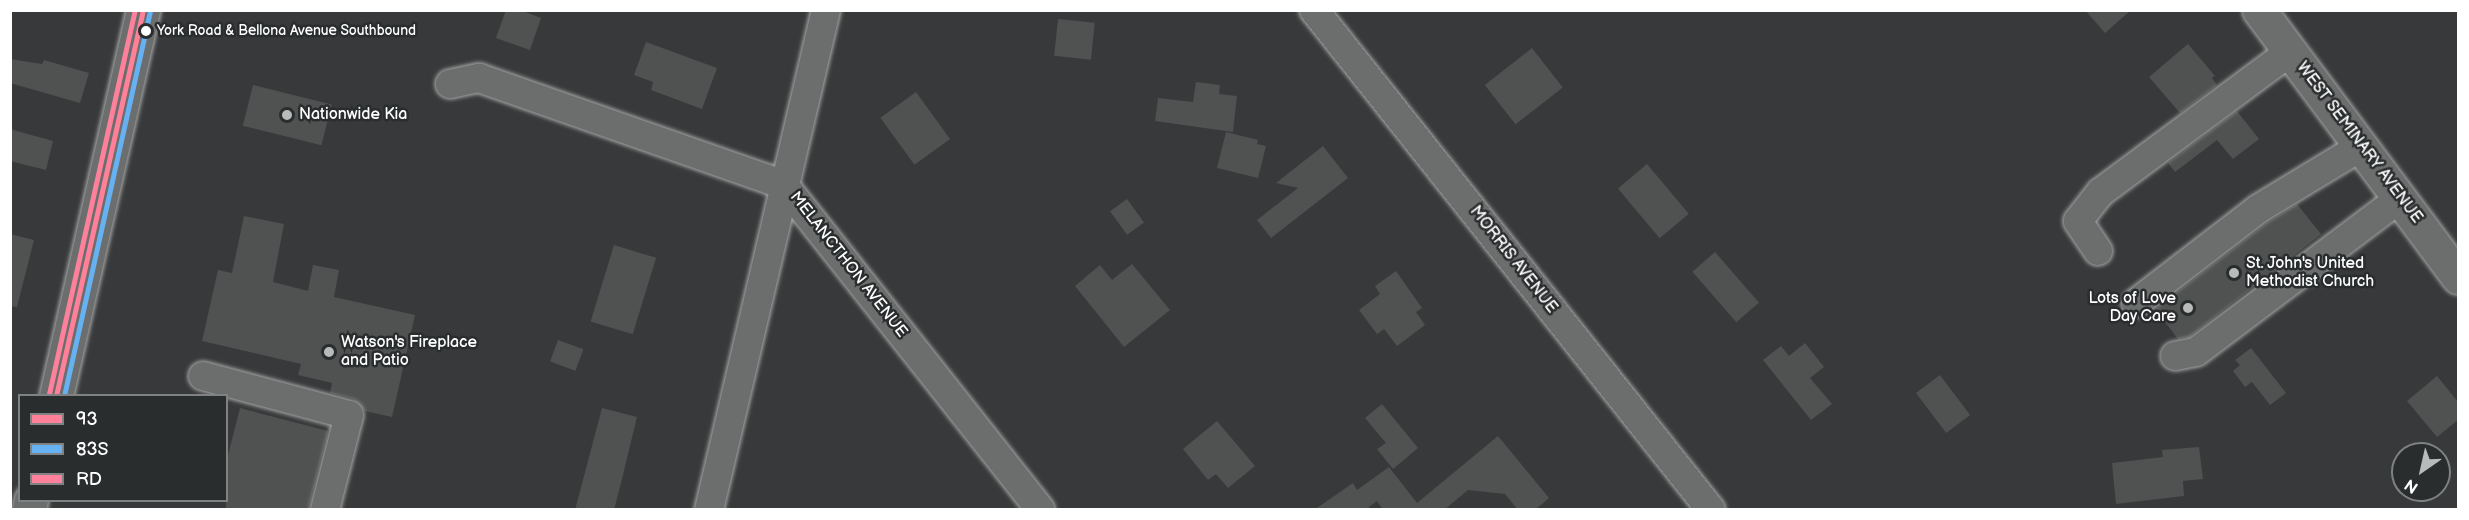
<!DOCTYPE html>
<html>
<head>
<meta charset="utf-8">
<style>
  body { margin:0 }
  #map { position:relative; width:2469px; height:520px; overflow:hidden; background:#38393a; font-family:"Balsamiq Sans",sans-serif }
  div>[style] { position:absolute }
  .building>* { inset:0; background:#505151; transform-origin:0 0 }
  .roads { filter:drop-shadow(0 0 2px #a5a6a6) drop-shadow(0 0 2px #a5a6a6) }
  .minor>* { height:28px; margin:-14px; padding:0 14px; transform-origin:14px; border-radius:14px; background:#6c6d6d }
  .major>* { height:33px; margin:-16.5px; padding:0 16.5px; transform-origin:16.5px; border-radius:16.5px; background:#6c6d6d }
  .bus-1>* { height:4.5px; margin:-2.25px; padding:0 2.25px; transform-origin:2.25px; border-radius:2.25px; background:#ff8098 }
  .bus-2>* { height:4.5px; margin:-2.25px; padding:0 2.25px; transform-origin:2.25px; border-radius:2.25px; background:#66b1f2 }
  .bus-3>* { height:4.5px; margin:-2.25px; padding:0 2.25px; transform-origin:2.25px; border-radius:2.25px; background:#ff809b }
  .dots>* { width:16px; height:16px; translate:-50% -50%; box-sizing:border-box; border:3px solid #2a2d2e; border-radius:50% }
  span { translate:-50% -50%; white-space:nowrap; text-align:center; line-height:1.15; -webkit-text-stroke:5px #2a2d2e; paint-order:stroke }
  .bus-label { font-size:14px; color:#fff }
  .left { translate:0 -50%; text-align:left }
  .poi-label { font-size:16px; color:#fff }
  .right { translate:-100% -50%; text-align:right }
  .street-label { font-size:16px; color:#fff }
  .frame { position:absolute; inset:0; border:12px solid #fff; pointer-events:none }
  .legend { position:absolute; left:18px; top:394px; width:210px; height:108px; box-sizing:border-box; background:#2a2d2e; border:2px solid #7f8182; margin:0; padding:8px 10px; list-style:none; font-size:18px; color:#fff }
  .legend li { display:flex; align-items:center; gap:12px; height:30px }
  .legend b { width:30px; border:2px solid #7f8182 }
  .north { position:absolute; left:2391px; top:442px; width:60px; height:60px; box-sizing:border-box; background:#2a2d2e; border:2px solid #7f8182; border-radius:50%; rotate:214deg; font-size:16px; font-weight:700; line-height:24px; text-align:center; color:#fff }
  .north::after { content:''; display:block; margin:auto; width:21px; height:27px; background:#b9baba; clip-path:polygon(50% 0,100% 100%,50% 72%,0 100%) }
</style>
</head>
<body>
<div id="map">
  <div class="building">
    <div style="clip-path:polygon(506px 10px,520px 10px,541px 18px,530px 50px,496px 38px)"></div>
    <div style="clip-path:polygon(2085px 10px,2131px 10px,2105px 33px)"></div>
    <div style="left:1058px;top:19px;width:37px;height:37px;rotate:6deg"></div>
    <div style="clip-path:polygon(646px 42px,717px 68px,702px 109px,651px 90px,653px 82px,634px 75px)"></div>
    <div style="clip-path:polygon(2188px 44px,2215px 76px,2212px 78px,2217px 85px,2180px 113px,2149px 77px)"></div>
    <div style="left:1532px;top:48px;width:50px;height:60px;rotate:52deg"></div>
    <div style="clip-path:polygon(10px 59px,42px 64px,44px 60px,89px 73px,80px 103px,10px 83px)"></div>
    <div style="clip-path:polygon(1196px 82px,1220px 85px,1219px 94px,1237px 96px,1233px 132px,1155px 121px,1158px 98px,1193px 102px)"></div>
    <div style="left:253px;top:85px;width:81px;height:42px;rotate:14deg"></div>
    <div style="left:916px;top:92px;width:58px;height:44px;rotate:54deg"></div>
    <div style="clip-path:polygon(2237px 111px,2259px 139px,2233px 159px,2217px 140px,2175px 172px,2168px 163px)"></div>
    <div style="clip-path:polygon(10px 129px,53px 141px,46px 170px,10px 161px)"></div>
    <div style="clip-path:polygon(1226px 132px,1258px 140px,1257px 144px,1266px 146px,1258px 178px,1217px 168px)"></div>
    <div style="clip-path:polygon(1323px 146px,1348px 178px,1271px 238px,1257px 220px,1298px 188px,1276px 183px)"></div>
    <div style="left:1647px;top:164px;width:65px;height:38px;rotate:50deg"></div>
    <div style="left:1127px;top:199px;width:29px;height:21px;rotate:54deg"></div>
    <div style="clip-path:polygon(2297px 204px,2321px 234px,2189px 337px,2178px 339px,2155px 309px,2267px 223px)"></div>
    <div style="clip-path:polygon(244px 216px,284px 224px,273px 282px,308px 291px,313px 265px,339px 270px,334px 297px,415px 315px,392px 417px,365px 411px,354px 399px,330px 393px,332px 383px,298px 375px,301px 364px,202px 341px,218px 270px,232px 273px)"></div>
    <div style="clip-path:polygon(10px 234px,34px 240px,17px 307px,10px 306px)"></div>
    <div style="left:614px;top:245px;width:44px;height:80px;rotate:17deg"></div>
    <div style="left:1715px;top:252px;width:67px;height:30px;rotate:49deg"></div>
    <div style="clip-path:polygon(1132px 264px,1170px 310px,1124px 347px,1075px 286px,1100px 265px,1112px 280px)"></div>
    <div style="clip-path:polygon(1396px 271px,1422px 308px,1416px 312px,1425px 325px,1397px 346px,1384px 329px,1377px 334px,1359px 310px,1380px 294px,1375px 286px)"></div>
    <div style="left:558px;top:340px;width:27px;height:23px;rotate:20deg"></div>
    <div style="clip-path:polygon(1805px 343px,1824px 367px,1810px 378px,1832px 404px,1811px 420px,1763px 360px,1781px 346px,1789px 356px)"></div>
    <div style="clip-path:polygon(2251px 348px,2286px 393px,2270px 405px,2252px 382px,2245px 387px,2233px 371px,2240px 365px,2235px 360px)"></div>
    <div style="left:1940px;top:375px;width:50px;height:30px;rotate:53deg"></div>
    <div style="clip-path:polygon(2437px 376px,2458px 402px,2458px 420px,2437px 437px,2407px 401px)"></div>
    <div style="clip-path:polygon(1382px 404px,1418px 448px,1393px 469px,1377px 449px,1386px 443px,1365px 418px)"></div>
    <div style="clip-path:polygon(240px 408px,328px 431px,308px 510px,226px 510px,226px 463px)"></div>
    <div style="clip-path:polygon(602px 408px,637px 417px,621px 483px,614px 510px,575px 510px)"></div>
    <div style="clip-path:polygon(1217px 421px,1255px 466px,1228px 488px,1216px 474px,1208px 480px,1183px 449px)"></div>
    <div style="clip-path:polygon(1498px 436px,1549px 498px,1535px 510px,1518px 510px,1505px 494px,1468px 490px,1444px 510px,1383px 510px,1377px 501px,1369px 507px,1371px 510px,1314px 510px,1353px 483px,1357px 490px,1389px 467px,1417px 503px)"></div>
    <div style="clip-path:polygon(2199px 447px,2203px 479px,2183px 481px,2184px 496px,2116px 504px,2112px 463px,2163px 457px,2162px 450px)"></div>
  </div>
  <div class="roads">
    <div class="minor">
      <div style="left:1314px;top:10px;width:638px;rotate:51.55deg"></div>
      <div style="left:450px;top:84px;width:30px;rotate:-12deg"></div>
      <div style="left:479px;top:78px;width:323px;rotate:19.3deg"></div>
      <div style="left:784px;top:185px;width:414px;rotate:51.7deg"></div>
      <div style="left:2098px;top:251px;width:36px;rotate:-124deg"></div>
      <div style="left:2078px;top:221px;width:37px;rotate:-52deg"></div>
      <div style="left:2101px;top:192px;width:237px;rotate:-36.6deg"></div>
      <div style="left:2136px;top:303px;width:154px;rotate:-37.6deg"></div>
      <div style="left:2258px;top:209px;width:122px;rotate:-31.2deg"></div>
      <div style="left:2175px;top:356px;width:21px;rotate:-11deg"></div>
      <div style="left:2196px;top:352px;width:256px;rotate:-37deg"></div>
      <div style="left:203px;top:376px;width:151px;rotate:15deg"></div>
      <div style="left:349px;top:415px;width:98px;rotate:104.2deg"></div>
      <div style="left:709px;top:510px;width:514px;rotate:-76.83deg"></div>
    </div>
    <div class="major">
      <div style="left:2259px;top:10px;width:333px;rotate:53.3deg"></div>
      <div style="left:56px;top:396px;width:396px;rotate:-77.3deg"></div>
      <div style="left:29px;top:510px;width:10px;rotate:-79deg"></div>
    </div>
  </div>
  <div class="bus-1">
    <div style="left:56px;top:396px;width:396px;rotate:-77.3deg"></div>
  </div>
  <div class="bus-2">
    <div style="left:64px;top:396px;width:394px;rotate:-77.4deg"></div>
  </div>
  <div class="bus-3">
    <div style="left:49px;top:394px;width:394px;rotate:-77.4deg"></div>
  </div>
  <div class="dots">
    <div style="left:146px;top:31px;background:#fff"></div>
    <div style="left:287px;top:115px;background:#b9baba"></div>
    <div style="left:2234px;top:273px;background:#b9baba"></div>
    <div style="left:2188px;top:308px;background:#b9baba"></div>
    <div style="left:329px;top:352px;background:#b9baba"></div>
  </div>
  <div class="bus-label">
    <span class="left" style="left:157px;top:31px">York Road &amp; Bellona Avenue Southbound</span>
  </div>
  <div class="poi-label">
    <span class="left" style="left:299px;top:115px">Nationwide Kia</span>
    <span class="left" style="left:2246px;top:273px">St. John's United<br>Methodist Church</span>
    <span class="right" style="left:2176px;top:308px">Lots of Love<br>Day Care</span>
    <span class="left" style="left:341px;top:352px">Watson's Fireplace<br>and Patio</span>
  </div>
  <div class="street-label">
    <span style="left:2359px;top:143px;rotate:53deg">WEST SEMINARY AVENUE</span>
    <span style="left:1513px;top:260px;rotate:52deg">MORRIS AVENUE</span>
    <span style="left:848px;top:265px;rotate:52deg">MELANCTHON AVENUE</span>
  </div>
  <div class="frame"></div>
  <ul class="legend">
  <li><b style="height:8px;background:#ff8098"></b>93</li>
  <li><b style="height:8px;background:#66b1f2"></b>83S</li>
  <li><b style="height:8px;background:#ff809b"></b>RD</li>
  </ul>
  <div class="north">N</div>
</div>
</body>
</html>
